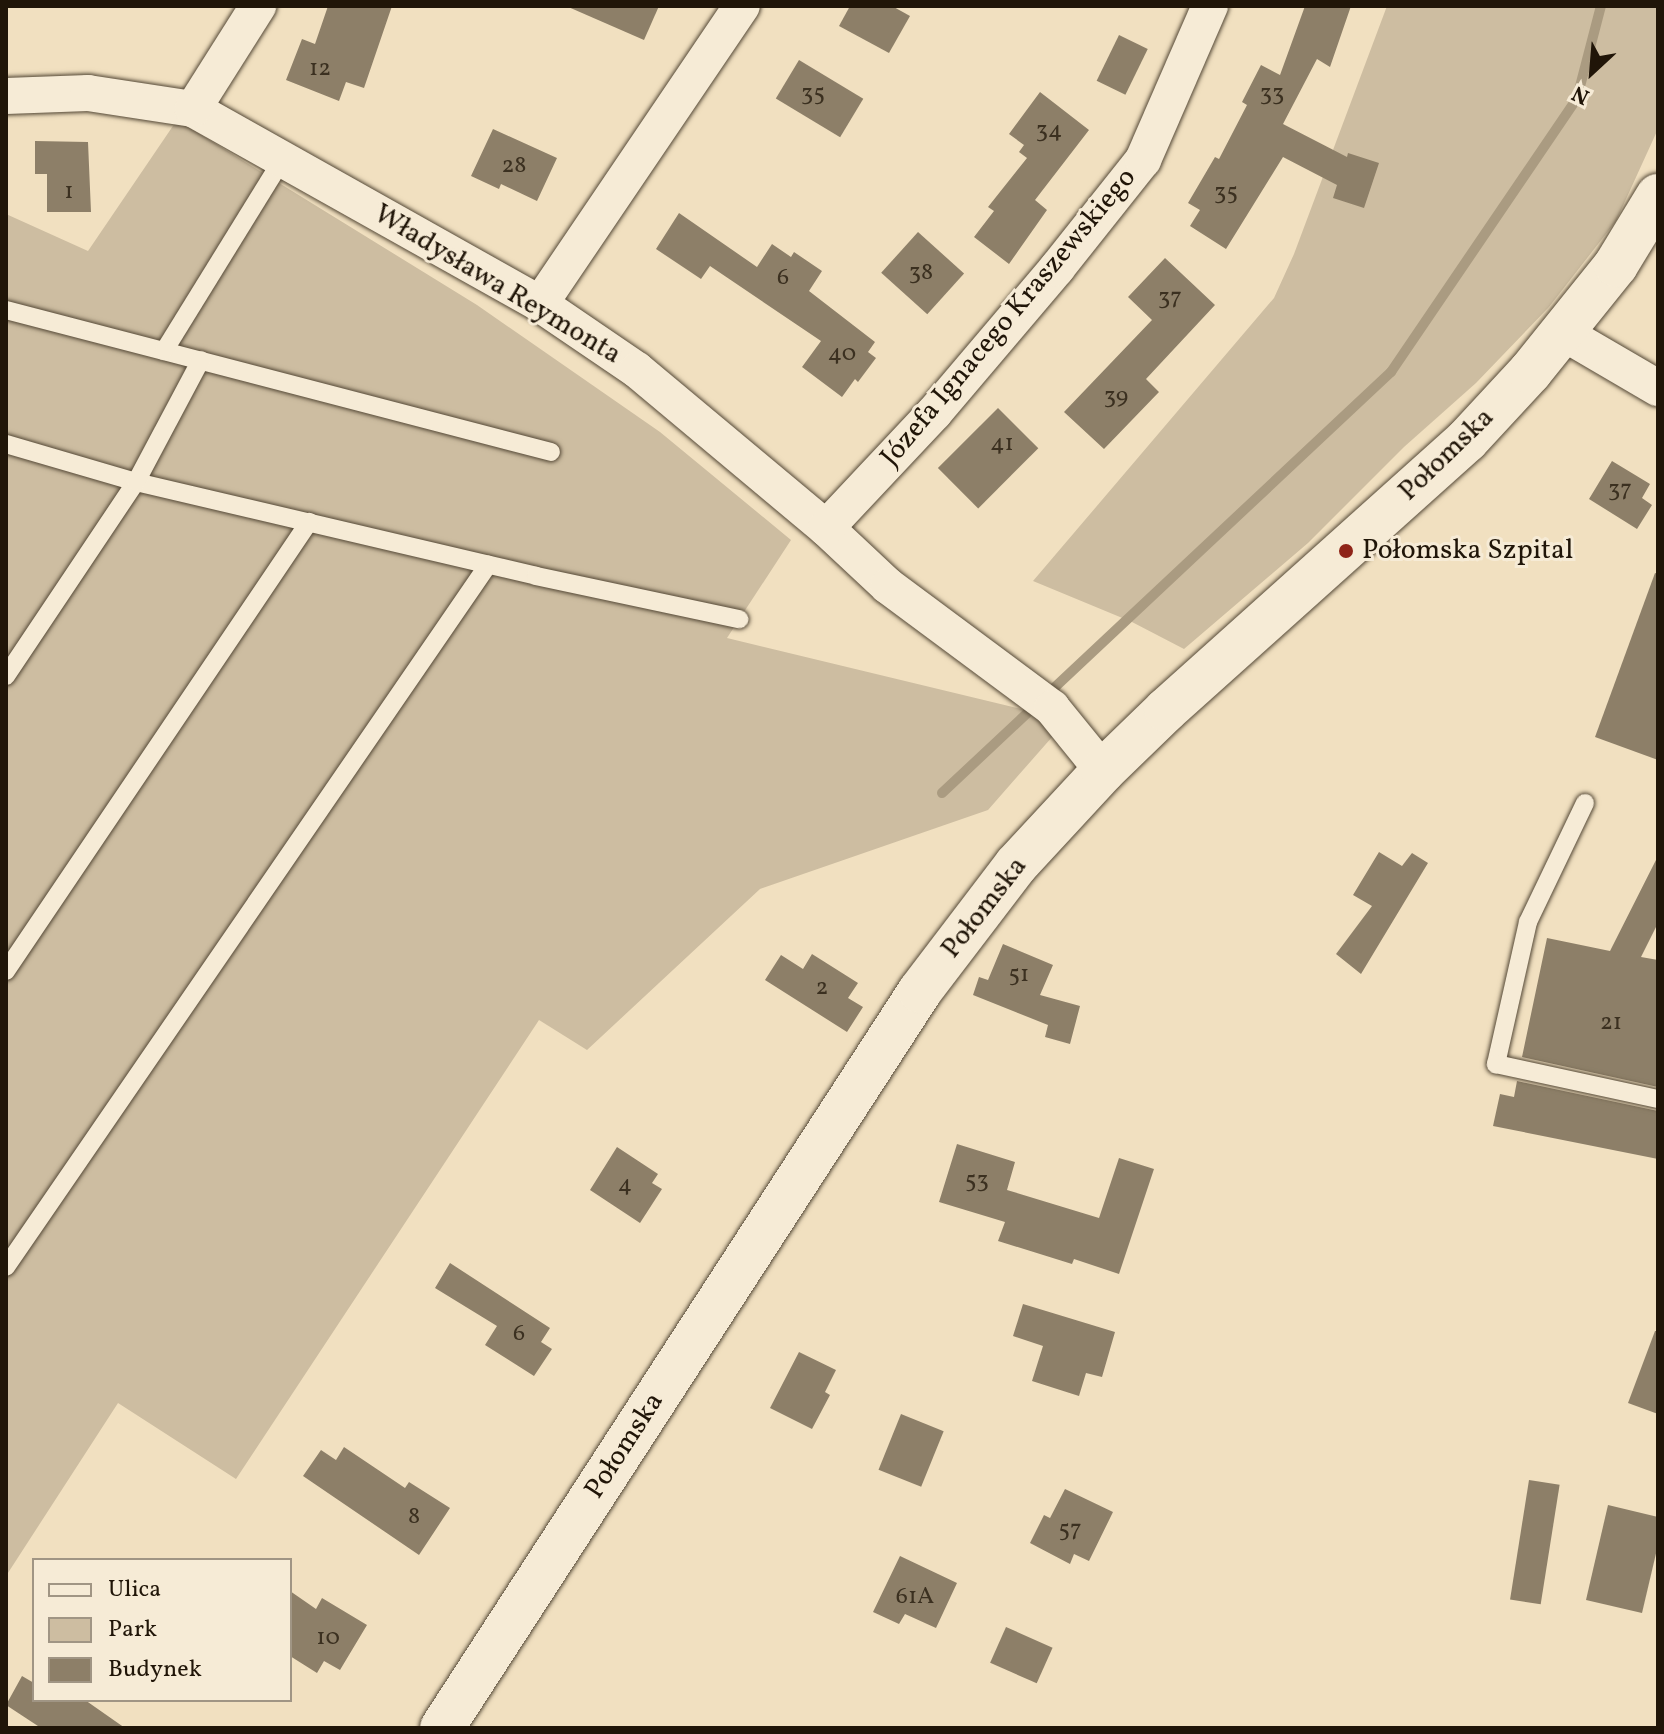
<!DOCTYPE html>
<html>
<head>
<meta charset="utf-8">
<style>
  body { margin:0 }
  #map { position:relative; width:1664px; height:1734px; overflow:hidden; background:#f1e0c0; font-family:Vollkorn,serif }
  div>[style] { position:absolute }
  .green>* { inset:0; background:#cdbda1 }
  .stream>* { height:10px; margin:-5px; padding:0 5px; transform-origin:5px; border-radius:5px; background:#aa9b81 }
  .building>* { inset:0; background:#8d7f68; transform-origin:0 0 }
  .roads { filter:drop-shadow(0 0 2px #544836) drop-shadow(0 0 2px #544836) }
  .service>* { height:18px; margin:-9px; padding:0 9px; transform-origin:9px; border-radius:9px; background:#f6ebd6 }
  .minor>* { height:36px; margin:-18px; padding:0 18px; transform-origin:18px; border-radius:18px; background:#f6ebd6 }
  .tertiary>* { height:44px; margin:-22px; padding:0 22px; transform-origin:22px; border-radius:22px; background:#f6ebd6 }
  .dots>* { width:22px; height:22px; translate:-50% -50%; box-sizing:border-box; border:4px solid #f6ebd6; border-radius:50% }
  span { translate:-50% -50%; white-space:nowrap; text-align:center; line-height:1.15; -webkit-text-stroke:6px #f6ebd6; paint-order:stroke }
  .number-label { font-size:24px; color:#3b3020 }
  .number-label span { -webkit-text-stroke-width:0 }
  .street-label { font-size:28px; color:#201508 }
  .poi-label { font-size:28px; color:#201508 }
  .left { translate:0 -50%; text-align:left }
  .frame { position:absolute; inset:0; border:8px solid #201508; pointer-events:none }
  .legend { position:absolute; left:32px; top:1558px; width:260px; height:144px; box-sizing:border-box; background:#f6ebd6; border:2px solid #a09584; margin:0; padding:10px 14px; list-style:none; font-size:24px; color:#201508 }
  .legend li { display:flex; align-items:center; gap:16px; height:40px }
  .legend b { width:40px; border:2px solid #a09584 }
  .north { position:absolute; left:1552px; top:32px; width:80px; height:80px; -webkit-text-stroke:6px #f6ebd6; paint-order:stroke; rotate:206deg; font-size:22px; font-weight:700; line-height:32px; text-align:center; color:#201508 }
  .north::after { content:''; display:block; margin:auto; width:28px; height:36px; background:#201508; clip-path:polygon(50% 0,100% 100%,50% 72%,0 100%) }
</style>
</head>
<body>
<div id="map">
  <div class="green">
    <div style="clip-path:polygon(1387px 6px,1658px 6px,1658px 129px,1616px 221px,1549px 307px,1476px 383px,1404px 447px,1308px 543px,1184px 649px,1132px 622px,1033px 581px,1274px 298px,1294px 254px)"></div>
    <div style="clip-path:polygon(177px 120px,477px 305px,660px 432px,791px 540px,727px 638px,1067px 720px,988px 810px,760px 889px,587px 1050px,539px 1020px,236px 1479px,118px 1403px,6px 1576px,6px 214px,88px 251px)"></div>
  </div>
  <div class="stream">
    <div style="left:942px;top:793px;width:616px;rotate:-43.16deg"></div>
    <div style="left:1391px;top:372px;width:331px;rotate:-55.8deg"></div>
    <div style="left:1577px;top:98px;width:95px;rotate:-75.4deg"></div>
  </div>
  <div class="building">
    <div style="clip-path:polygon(328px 6px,392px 6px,364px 88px,346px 82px,339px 101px,286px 80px,302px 39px,315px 44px)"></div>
    <div style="clip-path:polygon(566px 6px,659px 6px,644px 40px)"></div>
    <div style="clip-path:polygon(850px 6px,892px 6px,910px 16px,889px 53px,839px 26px)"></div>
    <div style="clip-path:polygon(1305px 6px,1351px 6px,1330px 67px,1317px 59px,1283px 124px,1347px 157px,1348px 153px,1379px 163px,1364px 208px,1333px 198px,1337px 185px,1283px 157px,1226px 249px,1190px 226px,1200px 210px,1188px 203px,1215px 157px,1219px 159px,1247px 105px,1242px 102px,1261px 65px,1280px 75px)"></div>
    <div style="left:1119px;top:35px;width:32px;height:51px;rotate:26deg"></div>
    <div style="left:799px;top:60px;width:75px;height:45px;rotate:31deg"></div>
    <div style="clip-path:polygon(1040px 92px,1089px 130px,1035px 200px,1047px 210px,1009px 264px,974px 237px,994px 211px,988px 207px,1027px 158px,1019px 152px,1024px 145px,1009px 134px)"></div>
    <div style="clip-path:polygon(493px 129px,557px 158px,537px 201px,501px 184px,499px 189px,471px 176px)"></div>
    <div style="clip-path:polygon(35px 141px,88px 142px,91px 212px,47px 212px,47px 174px,35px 174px)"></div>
    <div style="clip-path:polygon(679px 213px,757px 267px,772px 244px,791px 257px,794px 252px,822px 271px,809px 291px,875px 342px,868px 352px,876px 358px,858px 382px,855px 379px,842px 397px,802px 367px,821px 341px,710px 266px,701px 279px,656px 249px)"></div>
    <div style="left:918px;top:232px;width:62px;height:55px;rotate:42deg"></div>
    <div style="clip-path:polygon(1165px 258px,1215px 305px,1146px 379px,1159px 392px,1104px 449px,1064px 412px,1152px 320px,1128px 297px)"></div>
    <div style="left:998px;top:408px;width:57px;height:85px;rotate:45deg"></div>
    <div style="clip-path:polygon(1612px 461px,1650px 484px,1642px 498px,1652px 505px,1637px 529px,1589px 499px)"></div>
    <div style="clip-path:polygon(1655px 573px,1658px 574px,1658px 760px,1595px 737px)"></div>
    <div style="clip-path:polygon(1379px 852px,1402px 866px,1412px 853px,1428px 863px,1361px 974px,1336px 954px,1372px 906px,1353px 895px)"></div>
    <div style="clip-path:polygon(1658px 856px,1658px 923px,1641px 957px,1658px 960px,1658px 1087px,1522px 1057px,1547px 938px,1610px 951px)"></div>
    <div style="clip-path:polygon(1003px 944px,1053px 965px,1040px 995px,1080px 1006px,1070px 1044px,1045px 1037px,1048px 1025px,973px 995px,979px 977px,988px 980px)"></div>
    <div style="clip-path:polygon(812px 954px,858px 983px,848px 998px,863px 1007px,847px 1032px,765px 980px,781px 955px,803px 969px)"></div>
    <div style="clip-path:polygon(1517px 1081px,1658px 1111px,1658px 1159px,1493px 1126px,1500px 1094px,1514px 1097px)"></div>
    <div style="clip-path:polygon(957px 1144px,1015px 1162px,1007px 1190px,1099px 1218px,1119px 1158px,1154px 1169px,1119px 1274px,1074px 1259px,1072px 1264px,998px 1241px,1005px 1222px,939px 1202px)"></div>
    <div style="clip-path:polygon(617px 1147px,658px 1174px,652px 1183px,662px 1189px,640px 1223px,590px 1190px)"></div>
    <div style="clip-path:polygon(450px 1263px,550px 1328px,541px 1342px,552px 1349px,534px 1376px,485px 1345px,497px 1326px,435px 1288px)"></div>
    <div style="clip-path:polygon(1023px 1304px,1115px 1332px,1102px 1377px,1086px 1373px,1079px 1396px,1032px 1381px,1043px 1346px,1013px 1336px)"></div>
    <div style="clip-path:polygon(1655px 1331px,1658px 1331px,1658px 1414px,1628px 1403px)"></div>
    <div style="clip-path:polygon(799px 1352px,836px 1370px,825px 1392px,830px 1395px,812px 1429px,770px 1408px)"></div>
    <div style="left:901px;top:1414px;width:46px;height:60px;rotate:22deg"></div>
    <div style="clip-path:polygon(344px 1447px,405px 1488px,409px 1482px,450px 1508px,419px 1555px,303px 1476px,321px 1450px,336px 1460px)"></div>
    <div style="left:1529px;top:1480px;width:31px;height:121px;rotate:9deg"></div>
    <div style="clip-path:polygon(1065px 1489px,1113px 1512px,1089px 1561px,1074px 1554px,1070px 1564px,1030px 1543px,1044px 1515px,1050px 1518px)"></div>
    <div style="clip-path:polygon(1608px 1505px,1658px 1517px,1658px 1545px,1642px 1613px,1586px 1600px)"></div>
    <div style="clip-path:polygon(900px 1556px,957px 1583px,936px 1628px,905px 1614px,899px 1624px,873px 1612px)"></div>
    <div style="clip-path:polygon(290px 1591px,316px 1609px,322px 1598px,367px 1625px,340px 1670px,324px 1661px,317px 1673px,290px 1656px)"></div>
    <div style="left:1006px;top:1627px;width:51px;height:39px;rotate:24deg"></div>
    <div style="clip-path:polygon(22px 1676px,34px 1683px,34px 1700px,85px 1700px,125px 1728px,41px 1728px,6px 1705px)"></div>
  </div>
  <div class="roads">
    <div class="service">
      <div style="left:6px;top:310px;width:563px;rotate:14.6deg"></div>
      <div style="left:164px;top:351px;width:228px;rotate:-58.3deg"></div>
      <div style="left:6px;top:444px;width:135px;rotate:16.3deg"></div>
      <div style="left:136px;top:482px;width:411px;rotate:13.2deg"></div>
      <div style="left:536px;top:576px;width:208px;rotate:12deg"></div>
      <div style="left:6px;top:676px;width:234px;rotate:-56.2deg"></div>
      <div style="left:136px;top:482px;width:138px;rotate:-62deg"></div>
      <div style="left:1585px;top:803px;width:132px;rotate:115.6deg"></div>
      <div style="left:1528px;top:922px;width:146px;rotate:102.7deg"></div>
      <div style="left:1496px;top:1064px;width:166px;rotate:12.2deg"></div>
      <div style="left:6px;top:971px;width:542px;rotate:-55.99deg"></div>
      <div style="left:6px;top:1267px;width:852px;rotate:-55.53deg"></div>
    </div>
    <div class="minor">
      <div style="left:6px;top:96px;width:82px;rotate:-2.1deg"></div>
      <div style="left:88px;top:93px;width:106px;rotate:8.7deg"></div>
      <div style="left:193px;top:109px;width:398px;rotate:29.3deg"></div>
      <div style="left:540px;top:304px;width:117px;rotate:34.2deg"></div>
      <div style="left:637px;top:370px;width:246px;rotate:39.9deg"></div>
      <div style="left:826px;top:528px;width:85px;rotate:43.1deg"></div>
      <div style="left:888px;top:586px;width:204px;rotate:36.6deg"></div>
      <div style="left:1052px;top:708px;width:81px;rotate:51deg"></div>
      <div style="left:193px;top:109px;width:122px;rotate:-57.7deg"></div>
      <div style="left:540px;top:304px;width:360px;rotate:-55.9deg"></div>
      <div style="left:1562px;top:332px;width:111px;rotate:30.3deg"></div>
      <div style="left:826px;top:528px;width:159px;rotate:-46.8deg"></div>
      <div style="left:935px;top:412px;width:189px;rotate:-49.7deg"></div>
      <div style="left:1057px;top:268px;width:138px;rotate:-51.5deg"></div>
      <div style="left:1143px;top:160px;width:168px;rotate:-66.5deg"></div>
    </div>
    <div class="tertiary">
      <div style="left:442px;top:1728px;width:878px;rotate:-57.03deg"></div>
      <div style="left:920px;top:991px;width:158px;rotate:-52.7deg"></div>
      <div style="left:1016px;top:865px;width:128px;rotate:-47.2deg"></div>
      <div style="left:1103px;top:771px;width:88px;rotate:-44.1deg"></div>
      <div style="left:1166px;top:710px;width:404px;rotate:-41.9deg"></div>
      <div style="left:1467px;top:440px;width:93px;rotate:-47.2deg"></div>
      <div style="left:1530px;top:372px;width:137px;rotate:-51.2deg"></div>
      <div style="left:1616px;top:265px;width:81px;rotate:-58.7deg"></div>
    </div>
  </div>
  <div class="dots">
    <div style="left:1346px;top:551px;background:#8f2418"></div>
  </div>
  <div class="number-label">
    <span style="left:320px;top:70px">12</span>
    <span style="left:813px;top:95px">35</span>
    <span style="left:1272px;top:95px">33</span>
    <span style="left:1049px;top:132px">34</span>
    <span style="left:514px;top:167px">28</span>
    <span style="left:69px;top:193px">1</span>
    <span style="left:1226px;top:194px">35</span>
    <span style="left:921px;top:274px">38</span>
    <span style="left:783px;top:279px">6</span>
    <span style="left:1170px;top:299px">37</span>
    <span style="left:842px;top:355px">40</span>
    <span style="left:1116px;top:398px">39</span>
    <span style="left:1002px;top:445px">41</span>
    <span style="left:1620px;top:491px">37</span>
    <span style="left:1019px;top:976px">51</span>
    <span style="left:822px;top:989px">2</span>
    <span style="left:1611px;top:1024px">21</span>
    <span style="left:977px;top:1182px">53</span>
    <span style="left:625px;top:1186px">4</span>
    <span style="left:519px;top:1335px">6</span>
    <span style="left:414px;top:1518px">8</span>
    <span style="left:1070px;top:1531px">57</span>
    <span style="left:915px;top:1598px">61A</span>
    <span style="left:328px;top:1639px">10</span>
  </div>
  <div class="street-label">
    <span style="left:497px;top:285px;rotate:31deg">Władysława Reymonta</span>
    <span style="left:1009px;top:318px;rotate:-50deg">Józefa Ignacego Kraszewskiego</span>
    <span style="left:1447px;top:455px;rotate:-44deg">Połomska</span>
    <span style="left:985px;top:908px;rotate:-52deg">Połomska</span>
    <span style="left:625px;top:1446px;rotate:-57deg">Połomska</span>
  </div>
  <div class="poi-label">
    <span class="left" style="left:1362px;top:551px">Połomska Szpital</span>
  </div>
  <div class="frame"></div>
  <ul class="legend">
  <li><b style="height:10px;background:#f6ebd6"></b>Ulica</li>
  <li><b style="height:22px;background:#cdbda1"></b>Park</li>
  <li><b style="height:22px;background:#8d7f68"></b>Budynek</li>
  </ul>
  <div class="north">N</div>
</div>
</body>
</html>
